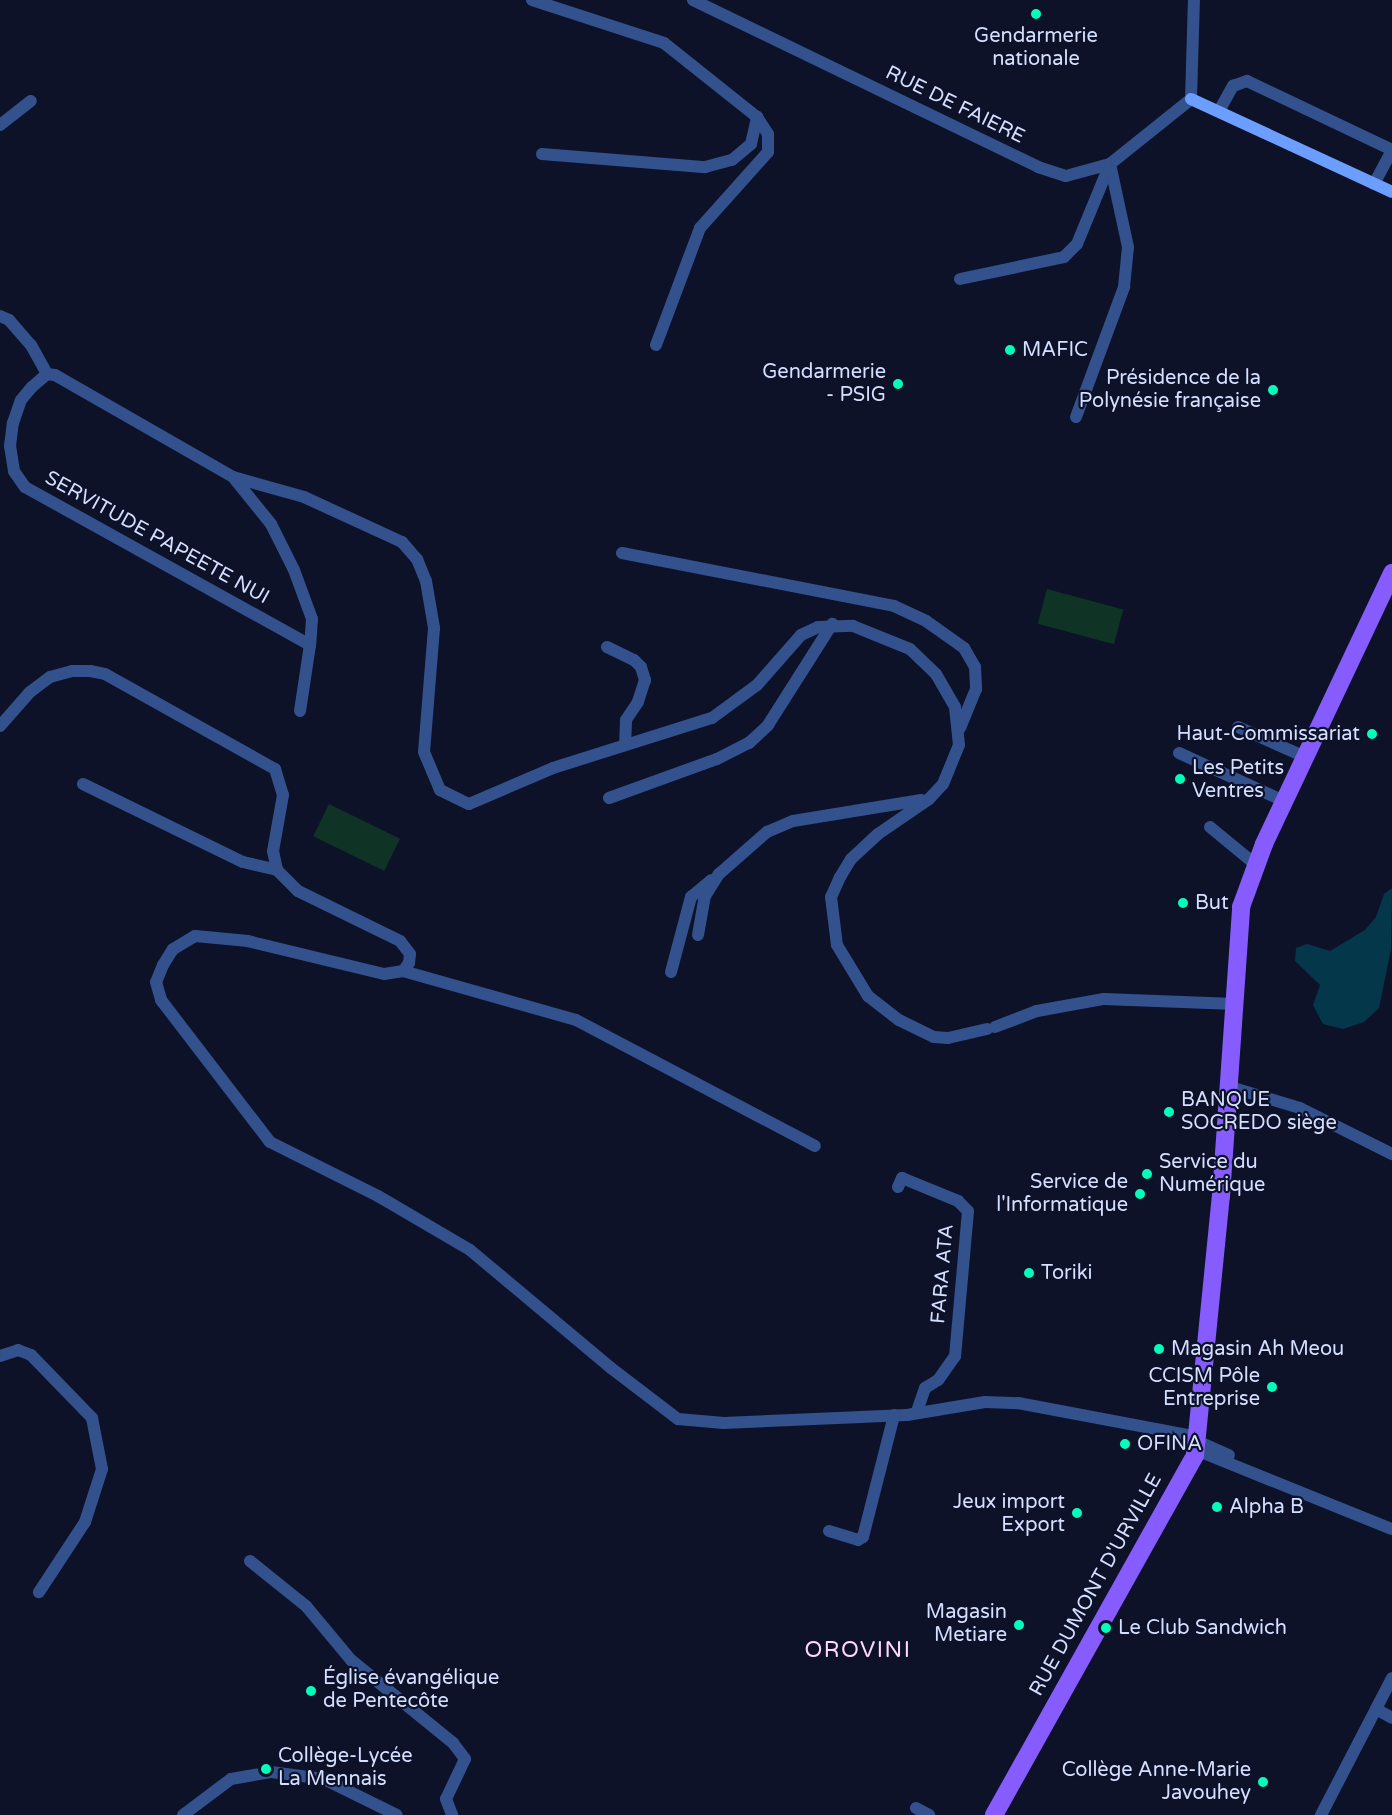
<!DOCTYPE html>
<html>
<head>
<meta charset="utf-8">
<style>
  body { margin:0 }
  #map { position:relative; width:1392px; height:1815px; overflow:hidden; background:#0d1229; font-family:"Varela Round",sans-serif }
  div>[style] { position:absolute }
  .green>* { inset:0; background:#0f3325; transform-origin:0 0 }
  .water>* { inset:0; background:#05374a }
  .minor>* { height:12px; margin:-6px; padding:0 6px; transform-origin:6px; border-radius:6px; background:#33518c }
  .tertiary>* { height:12px; margin:-6px; padding:0 6px; transform-origin:6px; border-radius:6px; background:#33518c }
  .secondary>* { height:12px; margin:-6px; padding:0 6px; transform-origin:6px; border-radius:6px; background:#6c9eff }
  .primary>* { height:18px; margin:-9px; padding:0 9px; transform-origin:9px; border-radius:9px; background:#865cff }
  .dots>* { width:16px; height:16px; translate:-50% -50%; box-sizing:border-box; border:3px solid #0d1229; border-radius:50% }
  span { translate:-50% -50%; white-space:nowrap; text-align:center; line-height:1.15; -webkit-text-stroke:4.5px #0d1229; paint-order:stroke }
  .poi-label { font-size:20px; color:#d5dfff }
  .left { translate:0 -50%; text-align:left }
  .right { translate:-100% -50%; text-align:right }
  .street-label { font-size:20px; color:#d5dfff }
  .quarter-label { font-size:22px; color:#ffd7ff; letter-spacing:1.5px }
</style>
</head>
<body>
<div id="map">
  <div class="green">
    <div style="left:1047px;top:589px;width:79px;height:36px;rotate:15deg"></div>
    <div style="left:329px;top:804px;width:79px;height:36px;rotate:26deg"></div>
  </div>
  <div class="water">
    <div style="clip-path:polygon(1392px 888px,1391px 949px,1379px 1008px,1364px 1022px,1343px 1029px,1323px 1024px,1313px 1005px,1320px 985px,1295px 961px,1296px 948px,1307px 944px,1330px 951px,1365px 930px,1376px 917px,1384px 894px)"></div>
  </div>
  <div class="minor">
    <div style="left:532px;top:0;width:139px;rotate:18deg"></div>
    <div style="left:664px;top:43px;width:119px;rotate:38.5deg"></div>
    <div style="left:757px;top:117px;width:20px;rotate:57deg"></div>
    <div style="left:768px;top:134px;width:18px;rotate:90deg"></div>
    <div style="left:768px;top:152px;width:102px;rotate:131.8deg"></div>
    <div style="left:700px;top:228px;width:125px;rotate:110.6deg"></div>
    <div style="left:693px;top:0;width:383px;rotate:25.8deg"></div>
    <div style="left:1038px;top:167px;width:29px;rotate:18deg"></div>
    <div style="left:1066px;top:176px;width:46px;rotate:-15.3deg"></div>
    <div style="left:1110px;top:164px;width:104px;rotate:-38.7deg"></div>
    <div style="left:1219px;top:111px;width:29px;rotate:-61deg"></div>
    <div style="left:1233px;top:86px;width:15px;rotate:-20deg"></div>
    <div style="left:1247px;top:81px;width:161px;rotate:25.4deg"></div>
    <div style="left:0;top:125px;width:39px;rotate:-38deg"></div>
    <div style="left:542px;top:154px;width:164px;rotate:4.6deg"></div>
    <div style="left:705px;top:167px;width:28px;rotate:-15deg"></div>
    <div style="left:732px;top:160px;width:25px;rotate:-40deg"></div>
    <div style="left:751px;top:144px;width:28px;rotate:-77deg"></div>
    <div style="left:1374px;top:184px;width:38px;rotate:-62deg"></div>
    <div style="left:960px;top:279px;width:106px;rotate:-11.9deg"></div>
    <div style="left:1064px;top:257px;width:18px;rotate:-45deg"></div>
    <div style="left:1077px;top:244px;width:87px;rotate:-67.6deg"></div>
    <div style="left:0;top:316px;width:10px;rotate:24deg"></div>
    <div style="left:9px;top:320px;width:33px;rotate:49deg"></div>
    <div style="left:31px;top:345px;width:33px;rotate:61deg"></div>
    <div style="left:1076px;top:417px;width:139px;rotate:-69.7deg"></div>
    <div style="left:1124px;top:287px;width:40px;rotate:-84.3deg"></div>
    <div style="left:1128px;top:247px;width:85px;rotate:-102.2deg"></div>
    <div style="left:233px;top:477px;width:60px;rotate:51deg"></div>
    <div style="left:271px;top:524px;width:51px;rotate:63.4deg"></div>
    <div style="left:294px;top:570px;width:52px;rotate:69.8deg"></div>
    <div style="left:312px;top:619px;width:26px;rotate:94deg"></div>
    <div style="left:310px;top:645px;width:326px;rotate:-151deg"></div>
    <div style="left:25px;top:487px;width:19px;rotate:-125deg"></div>
    <div style="left:14px;top:471px;width:25px;rotate:-99deg"></div>
    <div style="left:10px;top:446px;width:23px;rotate:-83deg"></div>
    <div style="left:13px;top:423px;width:24px;rotate:-71deg"></div>
    <div style="left:21px;top:400px;width:17px;rotate:-50deg"></div>
    <div style="left:32px;top:387px;width:20px;rotate:-41deg"></div>
    <div style="left:47px;top:374px;width:8px;rotate:7deg"></div>
    <div style="left:55px;top:375px;width:205px;rotate:29.8deg"></div>
    <div style="left:233px;top:477px;width:74px;rotate:15.7deg"></div>
    <div style="left:304px;top:497px;width:108px;rotate:24.7deg"></div>
    <div style="left:402px;top:542px;width:23px;rotate:49deg"></div>
    <div style="left:417px;top:559px;width:24px;rotate:68deg"></div>
    <div style="left:426px;top:581px;width:48px;rotate:80.3deg"></div>
    <div style="left:434px;top:628px;width:124px;rotate:94.6deg"></div>
    <div style="left:424px;top:752px;width:41px;rotate:67.2deg"></div>
    <div style="left:440px;top:790px;width:32px;rotate:26deg"></div>
    <div style="left:469px;top:804px;width:91px;rotate:-23.2deg"></div>
    <div style="left:553px;top:768px;width:167px;rotate:-17.5deg"></div>
    <div style="left:712px;top:718px;width:56px;rotate:-36.3deg"></div>
    <div style="left:757px;top:685px;width:67px;rotate:-48.7deg"></div>
    <div style="left:801px;top:635px;width:19px;rotate:-25deg"></div>
    <div style="left:818px;top:627px;width:35px;rotate:-2deg"></div>
    <div style="left:853px;top:626px;width:61px;rotate:22deg"></div>
    <div style="left:910px;top:649px;width:36px;rotate:44deg"></div>
    <div style="left:936px;top:674px;width:38px;rotate:60deg"></div>
    <div style="left:955px;top:707px;width:38px;rotate:84deg"></div>
    <div style="left:959px;top:745px;width:42px;rotate:112.3deg"></div>
    <div style="left:943px;top:784px;width:21px;rotate:133deg"></div>
    <div style="left:929px;top:799px;width:62px;rotate:145.5deg"></div>
    <div style="left:878px;top:834px;width:37px;rotate:137deg"></div>
    <div style="left:851px;top:859px;width:21px;rotate:121deg"></div>
    <div style="left:840px;top:877px;width:22px;rotate:114deg"></div>
    <div style="left:831px;top:897px;width:48px;rotate:82.9deg"></div>
    <div style="left:837px;top:945px;width:60px;rotate:58.7deg"></div>
    <div style="left:868px;top:996px;width:39px;rotate:38deg"></div>
    <div style="left:899px;top:1020px;width:39px;rotate:26deg"></div>
    <div style="left:934px;top:1037px;width:14px;rotate:4deg"></div>
    <div style="left:948px;top:1038px;width:40px;rotate:-13deg"></div>
    <div style="left:622px;top:553px;width:277px;rotate:11deg"></div>
    <div style="left:894px;top:606px;width:35px;rotate:25deg"></div>
    <div style="left:926px;top:621px;width:47px;rotate:35.4deg"></div>
    <div style="left:964px;top:648px;width:22px;rotate:60deg"></div>
    <div style="left:975px;top:667px;width:22px;rotate:87deg"></div>
    <div style="left:976px;top:689px;width:42px;rotate:112.3deg"></div>
    <div style="left:607px;top:647px;width:30px;rotate:26deg"></div>
    <div style="left:634px;top:660px;width:10px;rotate:45deg"></div>
    <div style="left:641px;top:667px;width:14px;rotate:73deg"></div>
    <div style="left:645px;top:680px;width:23px;rotate:108deg"></div>
    <div style="left:638px;top:702px;width:22px;rotate:124deg"></div>
    <div style="left:626px;top:720px;width:25px;rotate:92deg"></div>
    <div style="left:300px;top:711px;width:67px;rotate:-81.4deg"></div>
    <div style="left:0;top:726px;width:45px;rotate:-48.6deg"></div>
    <div style="left:30px;top:692px;width:25px;rotate:-37deg"></div>
    <div style="left:50px;top:677px;width:23px;rotate:-15deg"></div>
    <div style="left:72px;top:671px;width:18px"></div>
    <div style="left:90px;top:671px;width:15px;rotate:11deg"></div>
    <div style="left:105px;top:674px;width:195px;rotate:29.2deg"></div>
    <div style="left:275px;top:769px;width:27px;rotate:73deg"></div>
    <div style="left:283px;top:795px;width:57px;rotate:100.1deg"></div>
    <div style="left:273px;top:851px;width:19px;rotate:78deg"></div>
    <div style="left:277px;top:870px;width:30px;rotate:45deg"></div>
    <div style="left:298px;top:891px;width:114px;rotate:26.1deg"></div>
    <div style="left:400px;top:941px;width:16px;rotate:52deg"></div>
    <div style="left:410px;top:954px;width:9px;rotate:96deg"></div>
    <div style="left:409px;top:963px;width:10px;rotate:127deg"></div>
    <div style="left:403px;top:971px;width:19px;rotate:171deg"></div>
    <div style="left:384px;top:974px;width:140px;rotate:-166.4deg"></div>
    <div style="left:248px;top:941px;width:53px;rotate:-174.6deg"></div>
    <div style="left:195px;top:936px;width:26px;rotate:149deg"></div>
    <div style="left:173px;top:949px;width:19px;rotate:122deg"></div>
    <div style="left:163px;top:965px;width:18px;rotate:112deg"></div>
    <div style="left:156px;top:982px;width:19px;rotate:74deg"></div>
    <div style="left:161px;top:1000px;width:179px;rotate:52.5deg"></div>
    <div style="left:270px;top:1142px;width:121px;rotate:26.6deg"></div>
    <div style="left:378px;top:1196px;width:107px;rotate:30.4deg"></div>
    <div style="left:470px;top:1250px;width:184px;rotate:39.9deg"></div>
    <div style="left:611px;top:1368px;width:84px;rotate:37.3deg"></div>
    <div style="left:678px;top:1419px;width:46px;rotate:5deg"></div>
    <div style="left:724px;top:1423px;width:183px;rotate:-2.5deg"></div>
    <div style="left:907px;top:1415px;width:79px;rotate:-9.5deg"></div>
    <div style="left:985px;top:1402px;width:33px;rotate:2deg"></div>
    <div style="left:1018px;top:1403px;width:183px;rotate:10.7deg"></div>
    <div style="left:1238px;top:727px;width:73px;rotate:24.1deg"></div>
    <div style="left:1179px;top:753px;width:115px;rotate:24.6deg"></div>
    <div style="left:83px;top:784px;width:178px;rotate:26deg"></div>
    <div style="left:243px;top:862px;width:35px;rotate:13deg"></div>
    <div style="left:609px;top:798px;width:115px;rotate:-19.9deg"></div>
    <div style="left:717px;top:759px;width:36px;rotate:-27deg"></div>
    <div style="left:749px;top:743px;width:26px;rotate:-43deg"></div>
    <div style="left:768px;top:725px;width:120px;rotate:-57.6deg"></div>
    <div style="left:1210px;top:827px;width:60px;rotate:39.6deg"></div>
    <div style="left:698px;top:935px;width:40px;rotate:-80deg"></div>
    <div style="left:705px;top:896px;width:26px;rotate:-58deg"></div>
    <div style="left:719px;top:874px;width:64px;rotate:-41.2deg"></div>
    <div style="left:767px;top:832px;width:28px;rotate:-23deg"></div>
    <div style="left:793px;top:821px;width:130px;rotate:-9.3deg"></div>
    <div style="left:403px;top:971px;width:180px;rotate:15.8deg"></div>
    <div style="left:576px;top:1020px;width:270px;rotate:27.8deg"></div>
    <div style="left:671px;top:972px;width:78px;rotate:-75.1deg"></div>
    <div style="left:691px;top:897px;width:26px;rotate:-40deg"></div>
    <div style="left:995px;top:1027px;width:45px;rotate:-20.9deg"></div>
    <div style="left:1037px;top:1011px;width:68px;rotate:-10.2deg"></div>
    <div style="left:1104px;top:999px;width:131px;rotate:2.2deg"></div>
    <div style="left:1230px;top:1087px;width:73px;rotate:16.7deg"></div>
    <div style="left:1300px;top:1108px;width:103px;rotate:26.6deg"></div>
    <div style="left:898px;top:1187px;width:10px;rotate:-66deg"></div>
    <div style="left:902px;top:1178px;width:61px;rotate:22.3deg"></div>
    <div style="left:958px;top:1201px;width:14px;rotate:45deg"></div>
    <div style="left:968px;top:1211px;width:146px;rotate:95.1deg"></div>
    <div style="left:955px;top:1356px;width:29px;rotate:125deg"></div>
    <div style="left:938px;top:1380px;width:15px;rotate:148deg"></div>
    <div style="left:925px;top:1388px;width:24px;rotate:109deg"></div>
    <div style="left:0;top:1356px;width:19px;rotate:-18deg"></div>
    <div style="left:18px;top:1350px;width:14px;rotate:21deg"></div>
    <div style="left:31px;top:1355px;width:88px;rotate:45.9deg"></div>
    <div style="left:92px;top:1418px;width:52px;rotate:78.9deg"></div>
    <div style="left:102px;top:1469px;width:56px;rotate:107.8deg"></div>
    <div style="left:85px;top:1522px;width:84px;rotate:123.3deg"></div>
    <div style="left:1197px;top:1441px;width:35px;rotate:24deg"></div>
    <div style="left:1196px;top:1450px;width:211px;rotate:22deg"></div>
    <div style="left:829px;top:1531px;width:30px;rotate:17deg"></div>
    <div style="left:858px;top:1540px;width:6px;rotate:-31deg"></div>
    <div style="left:863px;top:1537px;width:126px;rotate:-75.7deg"></div>
    <div style="left:250px;top:1561px;width:72px;rotate:38.8deg"></div>
    <div style="left:306px;top:1606px;width:70px;rotate:50.2deg"></div>
    <div style="left:351px;top:1660px;width:132px;rotate:39.1deg"></div>
    <div style="left:453px;top:1743px;width:20px;rotate:53deg"></div>
    <div style="left:465px;top:1759px;width:44px;rotate:115.4deg"></div>
    <div style="left:446px;top:1799px;width:17px;rotate:69deg"></div>
    <div style="left:1376px;top:1709px;width:18px;rotate:29deg"></div>
    <div style="left:916px;top:1808px;width:15px;rotate:28deg"></div>
    <div style="left:183px;top:1815px;width:60px;rotate:-36.9deg"></div>
    <div style="left:231px;top:1779px;width:41px;rotate:-9.9deg"></div>
    <div style="left:271px;top:1772px;width:53px;rotate:7.5deg"></div>
    <div style="left:324px;top:1779px;width:81px;rotate:26.3deg"></div>
  </div>
  <div class="tertiary">
    <div style="left:1191px;top:99px;width:99px;rotate:-88.3deg"></div>
    <div style="left:1321px;top:1815px;width:154px;rotate:-62.6deg"></div>
  </div>
  <div class="secondary">
    <div style="left:1191px;top:99px;width:221px;rotate:24.8deg"></div>
  </div>
  <div class="primary">
    <div style="left:994px;top:1815px;width:412px;rotate:-60.8deg"></div>
    <div style="left:1195px;top:1455px;width:260px;rotate:-84.3deg"></div>
    <div style="left:1221px;top:1196px;width:290px;rotate:-86deg"></div>
    <div style="left:1241px;top:907px;width:67px;rotate:-69.9deg"></div>
    <div style="left:1264px;top:844px;width:300px;rotate:-64.7deg"></div>
  </div>
  <div class="dots">
    <div style="left:1036px;top:14px;background:#01ffbb"></div>
    <div style="left:1010px;top:350px;background:#01ffbb"></div>
    <div style="left:898px;top:384px;background:#01ffbb"></div>
    <div style="left:1273px;top:390px;background:#01ffbb"></div>
    <div style="left:1372px;top:734px;background:#01ffbb"></div>
    <div style="left:1180px;top:779px;background:#01ffbb"></div>
    <div style="left:1183px;top:903px;background:#01ffbb"></div>
    <div style="left:1169px;top:1112px;background:#01ffbb"></div>
    <div style="left:1147px;top:1174px;background:#01ffbb"></div>
    <div style="left:1140px;top:1194px;background:#01ffbb"></div>
    <div style="left:1029px;top:1273px;background:#01ffbb"></div>
    <div style="left:1159px;top:1349px;background:#01ffbb"></div>
    <div style="left:1272px;top:1387px;background:#01ffbb"></div>
    <div style="left:1125px;top:1444px;background:#01ffbb"></div>
    <div style="left:1217px;top:1507px;background:#01ffbb"></div>
    <div style="left:1077px;top:1513px;background:#01ffbb"></div>
    <div style="left:1019px;top:1625px;background:#01ffbb"></div>
    <div style="left:1106px;top:1628px;background:#01ffbb"></div>
    <div style="left:311px;top:1691px;background:#01ffbb"></div>
    <div style="left:266px;top:1769px;background:#01ffbb"></div>
    <div style="left:1263px;top:1782px;background:#01ffbb"></div>
  </div>
  <div class="poi-label">
    <span style="left:1036px;top:48px">Gendarmerie<br>nationale</span>
    <span class="left" style="left:1022px;top:350px">MAFIC</span>
    <span class="right" style="left:886px;top:384px">Gendarmerie<br>- PSIG</span>
    <span class="right" style="left:1261px;top:390px">Présidence de la<br>Polynésie française</span>
    <span class="right" style="left:1360px;top:734px">Haut-Commissariat</span>
    <span class="left" style="left:1192px;top:780px">Les Petits<br>Ventres</span>
    <span class="left" style="left:1195px;top:903px">But</span>
    <span class="left" style="left:1181px;top:1112px">BANQUE<br>SOCREDO siège</span>
    <span class="left" style="left:1159px;top:1174px">Service du<br>Numérique</span>
    <span class="right" style="left:1128px;top:1194px">Service de<br>l'Informatique</span>
    <span class="left" style="left:1041px;top:1273px">Toriki</span>
    <span class="left" style="left:1171px;top:1349px">Magasin Ah Meou</span>
    <span class="right" style="left:1260px;top:1388px">CCISM Pôle<br>Entreprise</span>
    <span class="left" style="left:1137px;top:1444px">OFINA</span>
    <span class="right" style="left:1065px;top:1514px">Jeux import<br>Export</span>
    <span class="left" style="left:1229px;top:1507px">Alpha B</span>
    <span class="right" style="left:1007px;top:1624px">Magasin<br>Metiare</span>
    <span class="left" style="left:1118px;top:1628px">Le Club Sandwich</span>
    <span class="left" style="left:323px;top:1690px">Église évangélique<br>de Pentecôte</span>
    <span class="left" style="left:278px;top:1768px">Collège-Lycée<br>La Mennais</span>
    <span class="right" style="left:1251px;top:1782px">Collège Anne-Marie<br>Javouhey</span>
  </div>
  <div class="street-label">
    <span style="left:955px;top:105px;rotate:26deg">RUE DE FAIERE</span>
    <span style="left:157px;top:538px;rotate:29deg">SERVITUDE PAPEETE NUI</span>
    <span style="left:943px;top:1274px;rotate:-85deg">FARA ATA</span>
    <span style="left:1096px;top:1585px;rotate:-61deg">RUE DUMONT D'URVILLE</span>
  </div>
  <div class="quarter-label">
    <span style="left:858px;top:1651px">OROVINI</span>
  </div>
</div>
</body>
</html>
